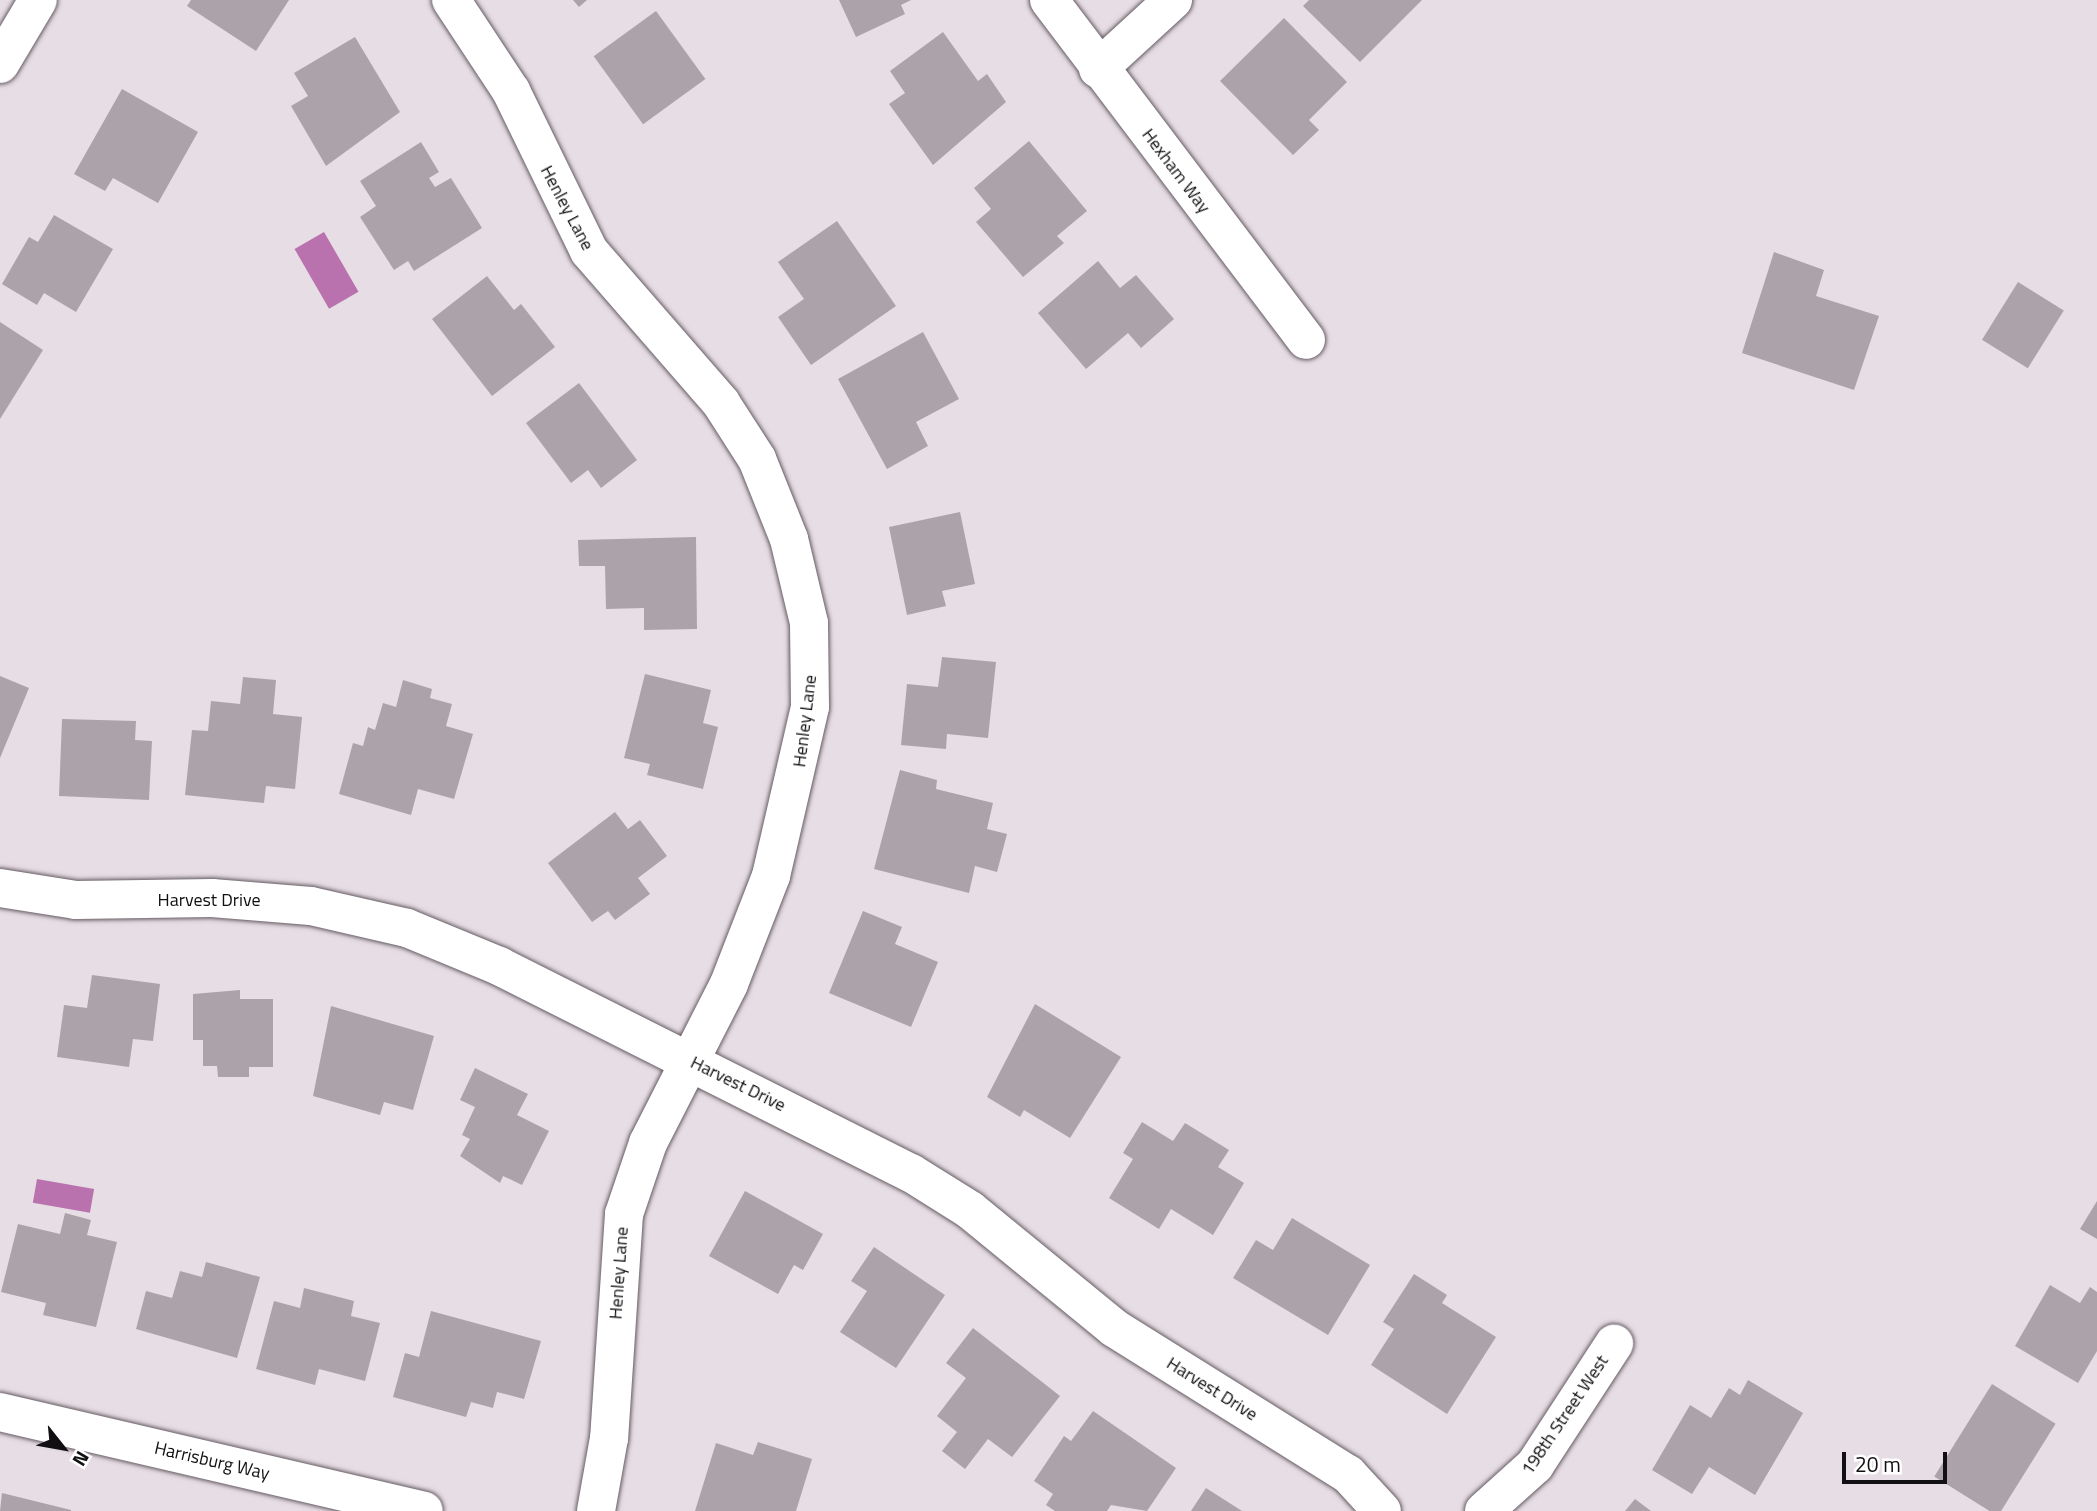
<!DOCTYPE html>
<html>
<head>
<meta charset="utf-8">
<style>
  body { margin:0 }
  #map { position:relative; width:2097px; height:1511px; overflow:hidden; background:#e7dde4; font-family:"Titillium Web",sans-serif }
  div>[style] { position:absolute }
  .water>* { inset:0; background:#ba72ae; transform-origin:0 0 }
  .building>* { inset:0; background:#aca3aa; transform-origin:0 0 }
  .roads { filter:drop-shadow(0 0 2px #655c63) drop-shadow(0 0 2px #655c63) }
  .minor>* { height:38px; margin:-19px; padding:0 19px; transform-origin:19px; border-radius:19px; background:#fff }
  .tertiary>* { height:38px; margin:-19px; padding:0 19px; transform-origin:19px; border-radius:19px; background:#fff }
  span { translate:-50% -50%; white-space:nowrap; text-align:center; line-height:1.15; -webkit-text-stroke:5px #fff; paint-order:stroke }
  .street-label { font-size:18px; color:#120f12 }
  .north { position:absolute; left:28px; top:1413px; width:70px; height:70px; -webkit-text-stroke:5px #fff; paint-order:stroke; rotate:121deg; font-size:19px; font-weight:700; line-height:28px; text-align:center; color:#120f12 }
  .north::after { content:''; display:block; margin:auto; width:24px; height:32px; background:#120f12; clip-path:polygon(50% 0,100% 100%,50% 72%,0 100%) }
  .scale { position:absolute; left:1842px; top:1452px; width:105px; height:32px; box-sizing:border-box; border:4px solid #120f12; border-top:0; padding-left:9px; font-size:21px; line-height:24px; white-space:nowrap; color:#120f12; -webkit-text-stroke:5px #fff; paint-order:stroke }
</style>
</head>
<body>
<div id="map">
  <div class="water">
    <div style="left:324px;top:232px;width:69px;height:34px;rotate:60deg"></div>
    <div style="left:37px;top:1179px;width:58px;height:24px;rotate:10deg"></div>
  </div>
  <div class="building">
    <div style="clip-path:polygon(191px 0,289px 0,256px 51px,187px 6px)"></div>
    <div style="clip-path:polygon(573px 0,587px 0,579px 7px)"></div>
    <div style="clip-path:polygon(839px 0,911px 0,901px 5px,905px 14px,856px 37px)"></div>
    <div style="clip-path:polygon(1309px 0,1422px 0,1360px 62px,1303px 6px)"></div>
    <div style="left:656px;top:11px;width:84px;height:77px;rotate:54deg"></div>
    <div style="clip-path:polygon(1284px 18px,1347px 82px,1309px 120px,1319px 130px,1293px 155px,1220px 81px)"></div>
    <div style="clip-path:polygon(943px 32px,978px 81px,987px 74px,1006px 102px,933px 165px,889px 104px,905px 93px,890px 71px)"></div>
    <div style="clip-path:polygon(355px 37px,400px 112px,326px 166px,291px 106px,308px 96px,294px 73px)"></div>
    <div style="clip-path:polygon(122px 89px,198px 132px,158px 203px,113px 178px,105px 191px,74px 174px)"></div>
    <div style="clip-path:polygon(1029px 141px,1087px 211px,1057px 236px,1064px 243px,1023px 277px,976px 222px,991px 209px,974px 188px)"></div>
    <div style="clip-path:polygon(421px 142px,439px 172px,429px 178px,435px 187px,451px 178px,482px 228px,414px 271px,408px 261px,394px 270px,360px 217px,376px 206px,360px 181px)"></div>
    <div style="clip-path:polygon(54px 215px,113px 249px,76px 312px,44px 293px,37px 305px,2px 284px,29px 237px,38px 242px)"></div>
    <div style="clip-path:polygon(837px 221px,896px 306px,811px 365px,778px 317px,804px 299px,778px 262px)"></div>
    <div style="clip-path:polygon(1774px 252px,1824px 270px,1816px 296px,1879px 316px,1854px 390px,1742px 353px)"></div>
    <div style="clip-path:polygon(1098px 261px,1120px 288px,1136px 275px,1174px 319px,1141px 348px,1128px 333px,1086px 369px,1038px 313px)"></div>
    <div style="clip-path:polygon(487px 276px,514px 310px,521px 304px,555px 347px,492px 396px,432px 319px)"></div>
    <div style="left:2018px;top:282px;width:54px;height:68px;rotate:32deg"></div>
    <div style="clip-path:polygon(0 322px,43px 350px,0 419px)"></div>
    <div style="clip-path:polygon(923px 332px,959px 399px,916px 422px,928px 446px,887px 469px,838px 379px)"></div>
    <div style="clip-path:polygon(579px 383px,637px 460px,601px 488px,588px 470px,571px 483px,526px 423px)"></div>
    <div style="clip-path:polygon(960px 512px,975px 584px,942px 591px,946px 606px,907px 615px,889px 527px)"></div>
    <div style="clip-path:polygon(696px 537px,697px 629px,644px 630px,644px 608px,606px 609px,605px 566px,579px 566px,578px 540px)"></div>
    <div style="clip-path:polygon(942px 657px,996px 662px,988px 738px,947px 734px,946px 749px,901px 745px,907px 684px,938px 687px)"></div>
    <div style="clip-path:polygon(645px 674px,711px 690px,703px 723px,718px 727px,703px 789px,647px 775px,650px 764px,624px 758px)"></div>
    <div style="clip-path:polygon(0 676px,29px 688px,0 758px)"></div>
    <div style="clip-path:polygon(243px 677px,276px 680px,273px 714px,302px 717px,295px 789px,266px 786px,264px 803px,185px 795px,192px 730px,208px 731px,211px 701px,240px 704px)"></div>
    <div style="clip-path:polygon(403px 680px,432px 689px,430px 698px,452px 704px,446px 726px,473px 734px,454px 799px,418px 789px,411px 815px,339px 794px,353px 743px,363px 746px,368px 727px,375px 730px,383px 703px,396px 707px)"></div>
    <div style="clip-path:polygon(62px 719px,136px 721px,135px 740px,152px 741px,149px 800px,59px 796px)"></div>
    <div style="clip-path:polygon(900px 770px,937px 780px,936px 789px,993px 803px,987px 829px,1007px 834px,997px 872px,975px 866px,969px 893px,874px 869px)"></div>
    <div style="clip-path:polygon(615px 812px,628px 829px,640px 820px,667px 856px,638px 878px,650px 894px,615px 920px,608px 911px,592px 922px,548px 863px)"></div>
    <div style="clip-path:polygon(863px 911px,902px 927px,895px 944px,938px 962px,911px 1027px,829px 993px)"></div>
    <div style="clip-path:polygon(92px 975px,160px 984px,153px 1041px,133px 1039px,129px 1067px,57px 1057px,64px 1005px,87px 1008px)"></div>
    <div style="clip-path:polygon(240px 990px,240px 999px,273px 999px,273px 1067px,249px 1067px,249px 1077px,218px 1077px,217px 1066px,203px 1066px,203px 1040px,193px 1040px,193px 994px)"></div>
    <div style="clip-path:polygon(1035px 1004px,1121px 1057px,1070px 1138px,1024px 1110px,1020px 1117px,987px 1097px)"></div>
    <div style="clip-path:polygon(331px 1006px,434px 1036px,413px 1110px,384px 1102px,380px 1115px,313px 1096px)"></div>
    <div style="clip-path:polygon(475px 1068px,528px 1094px,517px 1115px,549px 1131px,522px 1185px,503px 1176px,500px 1183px,460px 1156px,470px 1139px,462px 1135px,475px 1107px,460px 1100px)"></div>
    <div style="clip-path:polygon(1142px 1122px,1173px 1141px,1185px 1123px,1229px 1150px,1218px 1167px,1244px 1183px,1213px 1235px,1171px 1209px,1159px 1229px,1109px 1198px,1133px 1159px,1123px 1153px)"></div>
    <div style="clip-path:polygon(745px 1191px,823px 1234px,803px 1270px,794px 1265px,778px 1294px,709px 1256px)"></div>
    <div style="clip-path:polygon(2097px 1201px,2097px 1239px,2080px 1229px)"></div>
    <div style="clip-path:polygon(65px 1213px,91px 1220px,87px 1235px,117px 1242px,96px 1327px,43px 1315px,46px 1303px,1px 1292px,18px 1224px,60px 1234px)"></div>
    <div style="clip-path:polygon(1292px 1218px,1370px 1265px,1328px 1335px,1233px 1278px,1256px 1240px,1273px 1250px)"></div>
    <div style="clip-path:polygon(874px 1247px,945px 1295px,896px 1368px,840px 1332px,867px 1291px,851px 1281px)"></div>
    <div style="clip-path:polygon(206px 1262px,260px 1277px,237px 1358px,136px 1329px,146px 1291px,172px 1298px,180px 1271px,202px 1277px)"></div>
    <div style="clip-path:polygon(1414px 1274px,1447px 1295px,1442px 1303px,1496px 1337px,1447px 1414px,1371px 1365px,1394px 1329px,1383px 1322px)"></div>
    <div style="clip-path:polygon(2050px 1285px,2080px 1303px,2090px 1287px,2097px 1292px,2097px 1351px,2078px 1383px,2015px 1346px)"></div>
    <div style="clip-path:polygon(304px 1288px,354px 1301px,351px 1316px,380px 1323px,365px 1381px,319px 1369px,315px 1385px,256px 1369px,274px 1301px,300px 1308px)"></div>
    <div style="clip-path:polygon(431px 1311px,541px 1341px,524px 1399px,497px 1392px,493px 1408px,471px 1402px,466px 1417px,393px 1397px,405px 1353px,419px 1357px)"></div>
    <div style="clip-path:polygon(973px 1328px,1060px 1396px,1012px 1457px,988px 1439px,965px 1469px,942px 1451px,957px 1432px,937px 1416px,966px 1378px,946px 1363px)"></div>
    <div style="clip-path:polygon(1748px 1380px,1803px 1413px,1755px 1495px,1709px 1467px,1692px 1494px,1652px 1470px,1690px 1405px,1711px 1418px,1729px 1388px,1740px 1395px)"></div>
    <div style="left:1992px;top:1384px;width:75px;height:109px;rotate:32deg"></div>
    <div style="clip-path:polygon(1093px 1411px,1176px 1468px,1147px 1511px,1111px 1505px,1107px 1511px,1055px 1511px,1046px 1505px,1053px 1494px,1034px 1481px,1064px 1436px,1071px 1441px)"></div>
    <div style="clip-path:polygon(758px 1442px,812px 1459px,796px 1511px,695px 1511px,716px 1443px,753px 1455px)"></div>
    <div style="clip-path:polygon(1206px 1488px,1242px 1511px,1191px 1511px)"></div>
    <div style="clip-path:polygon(2px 1493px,71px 1510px,71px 1511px,0 1511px)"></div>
    <div style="clip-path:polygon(1635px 1499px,1651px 1511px,1625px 1511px)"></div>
  </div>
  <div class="roads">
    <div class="minor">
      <div style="left:451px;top:0;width:109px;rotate:56.6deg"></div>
      <div style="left:511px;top:91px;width:178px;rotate:64deg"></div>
      <div style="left:589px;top:251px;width:201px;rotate:49deg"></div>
      <div style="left:721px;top:403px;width:67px;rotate:57.3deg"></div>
      <div style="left:757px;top:459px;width:86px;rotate:68.2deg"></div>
      <div style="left:789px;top:539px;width:86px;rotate:76.6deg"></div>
      <div style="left:809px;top:623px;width:84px;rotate:89.3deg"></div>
      <div style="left:810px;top:707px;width:173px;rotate:103deg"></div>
      <div style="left:771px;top:876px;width:116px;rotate:111.3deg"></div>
      <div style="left:729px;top:984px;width:178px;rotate:117deg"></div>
      <div style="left:648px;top:1143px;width:75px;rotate:108.7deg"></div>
      <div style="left:624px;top:1214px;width:225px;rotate:93.8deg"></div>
      <div style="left:609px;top:1438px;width:74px;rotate:100.1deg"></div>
      <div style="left:1049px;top:0;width:426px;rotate:52.9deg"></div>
      <div style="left:1098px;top:69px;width:102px;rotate:-42.6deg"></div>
      <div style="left:0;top:888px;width:77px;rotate:9deg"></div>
      <div style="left:76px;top:900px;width:136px;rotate:-0.8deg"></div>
      <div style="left:212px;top:898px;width:99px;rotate:4.6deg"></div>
      <div style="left:311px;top:906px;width:98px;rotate:12.9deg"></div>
      <div style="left:407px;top:928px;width:100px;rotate:22.4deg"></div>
      <div style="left:499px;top:966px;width:461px;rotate:26.7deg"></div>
      <div style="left:911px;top:1173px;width:70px;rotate:32.1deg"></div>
      <div style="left:970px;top:1210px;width:186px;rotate:39.3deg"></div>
      <div style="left:1114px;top:1328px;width:276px;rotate:32deg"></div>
      <div style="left:1348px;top:1474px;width:50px;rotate:47.4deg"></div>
      <div style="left:0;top:1412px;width:435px;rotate:13.1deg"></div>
      <div style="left:1484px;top:1511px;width:69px;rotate:-42deg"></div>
      <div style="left:1535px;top:1465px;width:145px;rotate:-56.9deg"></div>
    </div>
    <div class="tertiary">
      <div style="left:0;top:64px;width:74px;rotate:-59.3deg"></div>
    </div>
  </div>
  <div class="street-label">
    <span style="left:1176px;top:171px;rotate:53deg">Hexham Way</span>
    <span style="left:567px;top:208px;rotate:62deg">Henley Lane</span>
    <span style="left:805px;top:721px;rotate:-83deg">Henley Lane</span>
    <span style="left:209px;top:900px">Harvest Drive</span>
    <span style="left:738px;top:1084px;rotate:26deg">Harvest Drive</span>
    <span style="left:619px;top:1273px;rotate:-86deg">Henley Lane</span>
    <span style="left:1212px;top:1389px;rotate:32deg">Harvest Drive</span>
    <span style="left:1565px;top:1415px;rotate:-56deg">198th Street West</span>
    <span style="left:212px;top:1461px;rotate:13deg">Harrisburg Way</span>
  </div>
  <div class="north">N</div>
  <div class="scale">20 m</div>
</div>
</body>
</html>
